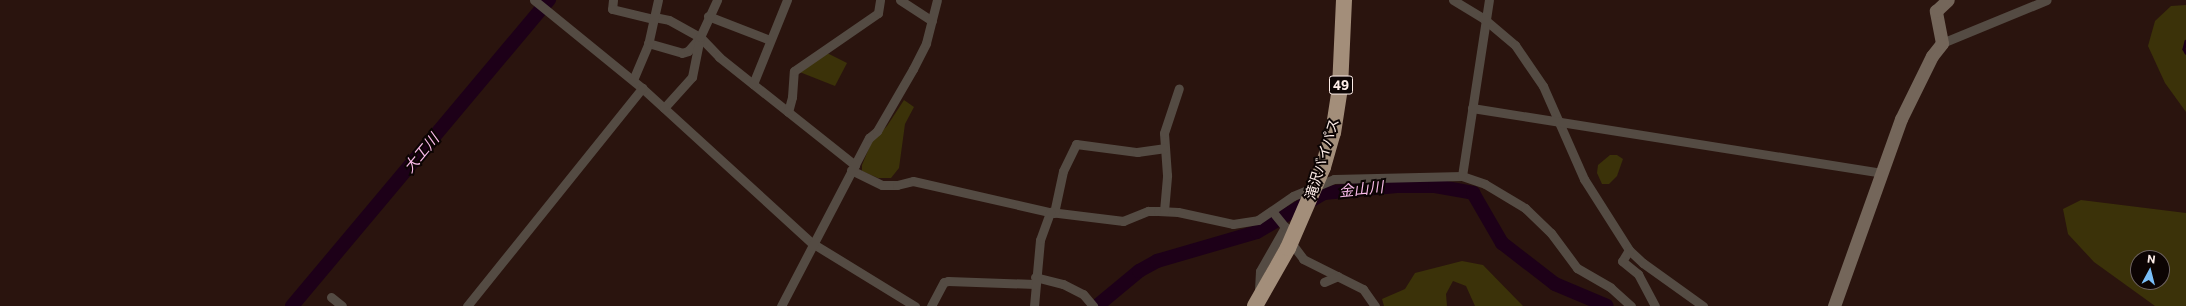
<!DOCTYPE html>
<html>
<head>
<meta charset="utf-8">
<style>
  body { margin:0 }
  #map { position:relative; width:2186px; height:306px; overflow:hidden; background:#2a140e; font-family:Commissioner,"Noto Sans JP",sans-serif }
  div>[style] { position:absolute }
  .green>* { inset:0; background:#3b3209 }
  .stream>* { height:2.5px; margin:-1.25px; padding:0 1.25px; transform-origin:1.25px; border-radius:1.25px; background:#1d0018 }
  .river>* { height:14px; margin:-7px; padding:0 7px; transform-origin:7px; border-radius:7px; background:#1d0018 }
  .street>* { height:9px; margin:-4.5px; padding:0 4.5px; transform-origin:4.5px; border-radius:4.5px; background:#544b43 }
  .secondary>* { height:13px; margin:-6.5px; padding:0 6.5px; transform-origin:6.5px; border-radius:6.5px; background:#74665a }
  .highway>* { height:16px; margin:-8px; padding:0 8px; transform-origin:8px; border-radius:8px; background:#a38e7a }
  .highway-bridge>* { height:16px; margin:-8px; padding:0 8px; transform-origin:8px; border-radius:8px; background:#a38e7a }
  span { translate:-50% -50%; white-space:nowrap; text-align:center; line-height:1.15; -webkit-text-stroke:4px #0c0403; paint-order:stroke }
  .shield-label span { padding:1px 3px; background:#0c0403; border:1px solid; border-radius:3px; -webkit-text-stroke-width:0 }
  .shield-label { font-size:13px; color:#fdede8; font-weight:700 }
  .street-label { font-size:14px; color:#fdede8 }
  .water-label { font-size:15px; color:#f9bae9; font-style:italic }
  .north { position:absolute; left:2130px; top:250px; width:40px; height:40px; box-sizing:border-box; background:#0c0403; border:1px solid #6c615f; border-radius:50%; rotate:7deg; font-size:11px; font-weight:700; line-height:16px; text-align:center; color:#fdede8 }
  .north::after { content:''; display:block; margin:auto; width:14px; height:18px; background:#7abff8; clip-path:polygon(50% 0,100% 100%,50% 72%,0 100%) }
</style>
</head>
<body>
<div id="map">
  <div class="green">
    <div style="clip-path:polygon(2186px 5px,2186px 112px,2165px 83px,2148px 46px,2155px 21px,2171px 6px)"></div>
    <div style="clip-path:polygon(825px 52px,847px 63px,835px 86px,797px 71px)"></div>
    <div style="clip-path:polygon(904px 100px,914px 107px,905px 124px,899px 168px,891px 178px,878px 178px,862px 171px,862px 165px,872px 141px,887px 126px)"></div>
    <div style="clip-path:polygon(1610px 155px,1617px 155px,1623px 159px,1617px 176px,1609px 184px,1602px 184px,1597px 173px,1598px 165px)"></div>
    <div style="clip-path:polygon(evenodd,2081px 200px,2186px 213px,2186px 306px,2155px 306px,2094px 262px,2068px 234px,2063px 209px,2081px 200px,2138px 258px,2162px 258px,2162px 282px,2138px 282px,2138px 258px)"></div>
    <div style="clip-path:polygon(1462px 261px,1483px 265px,1523px 306px,1475px 306px,1466px 286px,1453px 281px,1446px 294px,1447px 306px,1384px 306px,1382px 299px,1405px 289px,1415px 273px)"></div>
  </div>
  <div class="stream">
    <div style="left:2186px;top:41px;width:8px;rotate:104deg"></div>
    <div style="left:2184px;top:49px;width:4px;rotate:63deg"></div>
  </div>
  <div class="river">
    <div style="left:292px;top:306px;width:400px;rotate:-50deg"></div>
    <div style="left:1097px;top:306px;width:55px;rotate:-39.8deg"></div>
    <div style="left:1139px;top:271px;width:21px;rotate:-29deg"></div>
    <div style="left:1157px;top:261px;width:104px;rotate:-16.2deg"></div>
    <div style="left:1257px;top:232px;width:78px;rotate:-30.2deg"></div>
    <div style="left:1324px;top:193px;width:73px;rotate:-5.5deg"></div>
    <div style="left:1397px;top:186px;width:38px"></div>
    <div style="left:1435px;top:186px;width:39px;rotate:10deg"></div>
    <div style="left:1473px;top:193px;width:58px;rotate:59.9deg"></div>
    <div style="left:1502px;top:243px;width:67px;rotate:37.7deg"></div>
    <div style="left:1555px;top:284px;width:56px;rotate:22.9deg"></div>
  </div>
  <div class="street">
    <div style="left:534px;top:0;width:139px;rotate:39.2deg"></div>
    <div style="left:642px;top:88px;width:230px;rotate:42.4deg"></div>
    <div style="left:812px;top:243px;width:121px;rotate:31.5deg"></div>
    <div style="left:613px;top:0;width:9px;rotate:96deg"></div>
    <div style="left:612px;top:9px;width:42px;rotate:13.7deg"></div>
    <div style="left:900px;top:0;width:38px;rotate:33deg"></div>
    <div style="left:1453px;top:0;width:35px;rotate:31deg"></div>
    <div style="left:1483px;top:18px;width:42px;rotate:40.2deg"></div>
    <div style="left:1515px;top:45px;width:50px;rotate:55.7deg"></div>
    <div style="left:1543px;top:86px;width:102px;rotate:66.2deg"></div>
    <div style="left:1584px;top:179px;width:84px;rotate:57.6deg"></div>
    <div style="left:1629px;top:250px;width:19px;rotate:43deg"></div>
    <div style="left:1643px;top:263px;width:74px;rotate:35.6deg"></div>
    <div style="left:708px;top:16px;width:66px;rotate:21.2deg"></div>
    <div style="left:654px;top:17px;width:15px;rotate:11deg"></div>
    <div style="left:669px;top:20px;width:35px;rotate:29deg"></div>
    <div style="left:700px;top:37px;width:28px;rotate:46deg"></div>
    <div style="left:719px;top:57px;width:174px;rotate:38.5deg"></div>
    <div style="left:648px;top:43px;width:35px;rotate:16deg"></div>
    <div style="left:682px;top:53px;width:6px;rotate:-18deg"></div>
    <div style="left:688px;top:51px;width:18px;rotate:-49deg"></div>
    <div style="left:1942px;top:43px;width:113px;rotate:-22.3deg"></div>
    <div style="left:633px;top:80px;width:38px;rotate:-67deg"></div>
    <div style="left:648px;top:45px;width:46px;rotate:-77.5deg"></div>
    <div style="left:753px;top:84px;width:91px;rotate:-68deg"></div>
    <div style="left:664px;top:108px;width:42px;rotate:-47.9deg"></div>
    <div style="left:692px;top:77px;width:41px;rotate:-78.7deg"></div>
    <div style="left:700px;top:37px;width:41px;rotate:-65.3deg"></div>
    <div style="left:1472px;top:108px;width:415px;rotate:9deg"></div>
    <div style="left:788px;top:112px;width:16px;rotate:-75deg"></div>
    <div style="left:792px;top:97px;width:26px;rotate:-86deg"></div>
    <div style="left:794px;top:71px;width:102px;rotate:-34.6deg"></div>
    <div style="left:878px;top:13px;width:13px;rotate:-81deg"></div>
    <div style="left:851px;top:170px;width:34px;rotate:26deg"></div>
    <div style="left:882px;top:185px;width:15px"></div>
    <div style="left:897px;top:185px;width:16px;rotate:-14deg"></div>
    <div style="left:913px;top:181px;width:140px;rotate:12.8deg"></div>
    <div style="left:1050px;top:212px;width:74px;rotate:7deg"></div>
    <div style="left:1123px;top:221px;width:27px;rotate:-22deg"></div>
    <div style="left:1148px;top:211px;width:10px"></div>
    <div style="left:1158px;top:211px;width:20px;rotate:3deg"></div>
    <div style="left:1178px;top:212px;width:56px;rotate:12.3deg"></div>
    <div style="left:1233px;top:224px;width:25px;rotate:-9deg"></div>
    <div style="left:1258px;top:220px;width:42px;rotate:-34.4deg"></div>
    <div style="left:1293px;top:196px;width:44px;rotate:-22.5deg"></div>
    <div style="left:1334px;top:179px;width:128px;rotate:-1.3deg"></div>
    <div style="left:1462px;top:176px;width:24px;rotate:19deg"></div>
    <div style="left:1485px;top:184px;width:47px;rotate:31deg"></div>
    <div style="left:1525px;top:208px;width:36px;rotate:44deg"></div>
    <div style="left:1551px;top:233px;width:44px;rotate:53.4deg"></div>
    <div style="left:1577px;top:268px;width:39px;rotate:30deg"></div>
    <div style="left:1611px;top:288px;width:27px;rotate:42deg"></div>
    <div style="left:1462px;top:176px;width:178px;rotate:-81.3deg"></div>
    <div style="left:1164px;top:211px;width:36px;rotate:-85deg"></div>
    <div style="left:1167px;top:175px;width:42px;rotate:-94.1deg"></div>
    <div style="left:1164px;top:133px;width:47px;rotate:-71.6deg"></div>
    <div style="left:1054px;top:213px;width:43px;rotate:-77.9deg"></div>
    <div style="left:1063px;top:171px;width:30px;rotate:-64deg"></div>
    <div style="left:1076px;top:144px;width:62px;rotate:7.5deg"></div>
    <div style="left:1137px;top:152px;width:27px;rotate:-8deg"></div>
    <div style="left:1283px;top:232px;width:34px;rotate:53deg"></div>
    <div style="left:1303px;top:259px;width:67px;rotate:26.6deg"></div>
    <div style="left:1363px;top:289px;width:21px;rotate:55deg"></div>
    <div style="left:1629px;top:250px;width:13px;rotate:122deg"></div>
    <div style="left:1622px;top:261px;width:21px;rotate:39deg"></div>
    <div style="left:1638px;top:274px;width:36px;rotate:62deg"></div>
    <div style="left:1035px;top:277px;width:29px;rotate:14deg"></div>
    <div style="left:1063px;top:284px;width:22px;rotate:27deg"></div>
    <div style="left:1083px;top:294px;width:16px;rotate:50deg"></div>
    <div style="left:1324px;top:282px;width:15px;rotate:-23deg"></div>
    <div style="left:1262px;top:294px;width:5px;rotate:-127deg"></div>
    <div style="left:1259px;top:290px;width:19px;rotate:-87deg"></div>
    <div style="left:1260px;top:271px;width:51px;rotate:-60.4deg"></div>
    <div style="left:1285px;top:227px;width:19px;rotate:-129deg"></div>
    <div style="left:331px;top:297px;width:14px;rotate:39deg"></div>
    <div style="left:467px;top:306px;width:280px;rotate:-51.2deg"></div>
    <div style="left:781px;top:306px;width:190px;rotate:-62.4deg"></div>
    <div style="left:869px;top:138px;width:11px;rotate:-41deg"></div>
    <div style="left:877px;top:131px;width:72px;rotate:-59.9deg"></div>
    <div style="left:913px;top:69px;width:29px;rotate:-63deg"></div>
    <div style="left:926px;top:43px;width:44px;rotate:-75.7deg"></div>
    <div style="left:931px;top:306px;width:27px;rotate:-62deg"></div>
    <div style="left:944px;top:282px;width:4px;rotate:-14deg"></div>
    <div style="left:948px;top:281px;width:87px;rotate:2deg"></div>
    <div style="left:1034px;top:306px;width:66px;rotate:-84.8deg"></div>
    <div style="left:1040px;top:240px;width:30px;rotate:-70deg"></div>
  </div>
  <div class="secondary">
    <div style="left:1834px;top:306px;width:199px;rotate:-70.3deg"></div>
    <div style="left:1901px;top:119px;width:70px;rotate:-63.8deg"></div>
    <div style="left:1932px;top:56px;width:16px;rotate:-52deg"></div>
    <div style="left:1942px;top:43px;width:33px;rotate:-101deg"></div>
    <div style="left:1936px;top:11px;width:16px;rotate:-43deg"></div>
  </div>
  <div class="highway">
    <div style="left:1323px;top:167px;width:35px;rotate:-74deg"></div>
    <div style="left:1333px;top:133px;width:46px;rotate:-81.2deg"></div>
    <div style="left:1340px;top:88px;width:88px;rotate:-87.4deg"></div>
    <div style="left:1255px;top:306px;width:67px;rotate:-60.4deg"></div>
  </div>
  <div class="highway-bridge">
    <div style="left:1288px;top:248px;width:88px;rotate:-66.6deg"></div>
  </div>
  <div class="shield-label">
    <span style="left:1341px;top:85px">49</span>
  </div>
  <div class="street-label">
    <span style="left:1322px;top:159px;rotate:-73deg">滝沢バイパス</span>
  </div>
  <div class="water-label">
    <span style="left:421px;top:153px;rotate:-50deg">大工川</span>
    <span style="left:1361px;top:189px;rotate:-6deg">金山川</span>
  </div>
  <div class="north">N</div>
</div>
</body>
</html>
